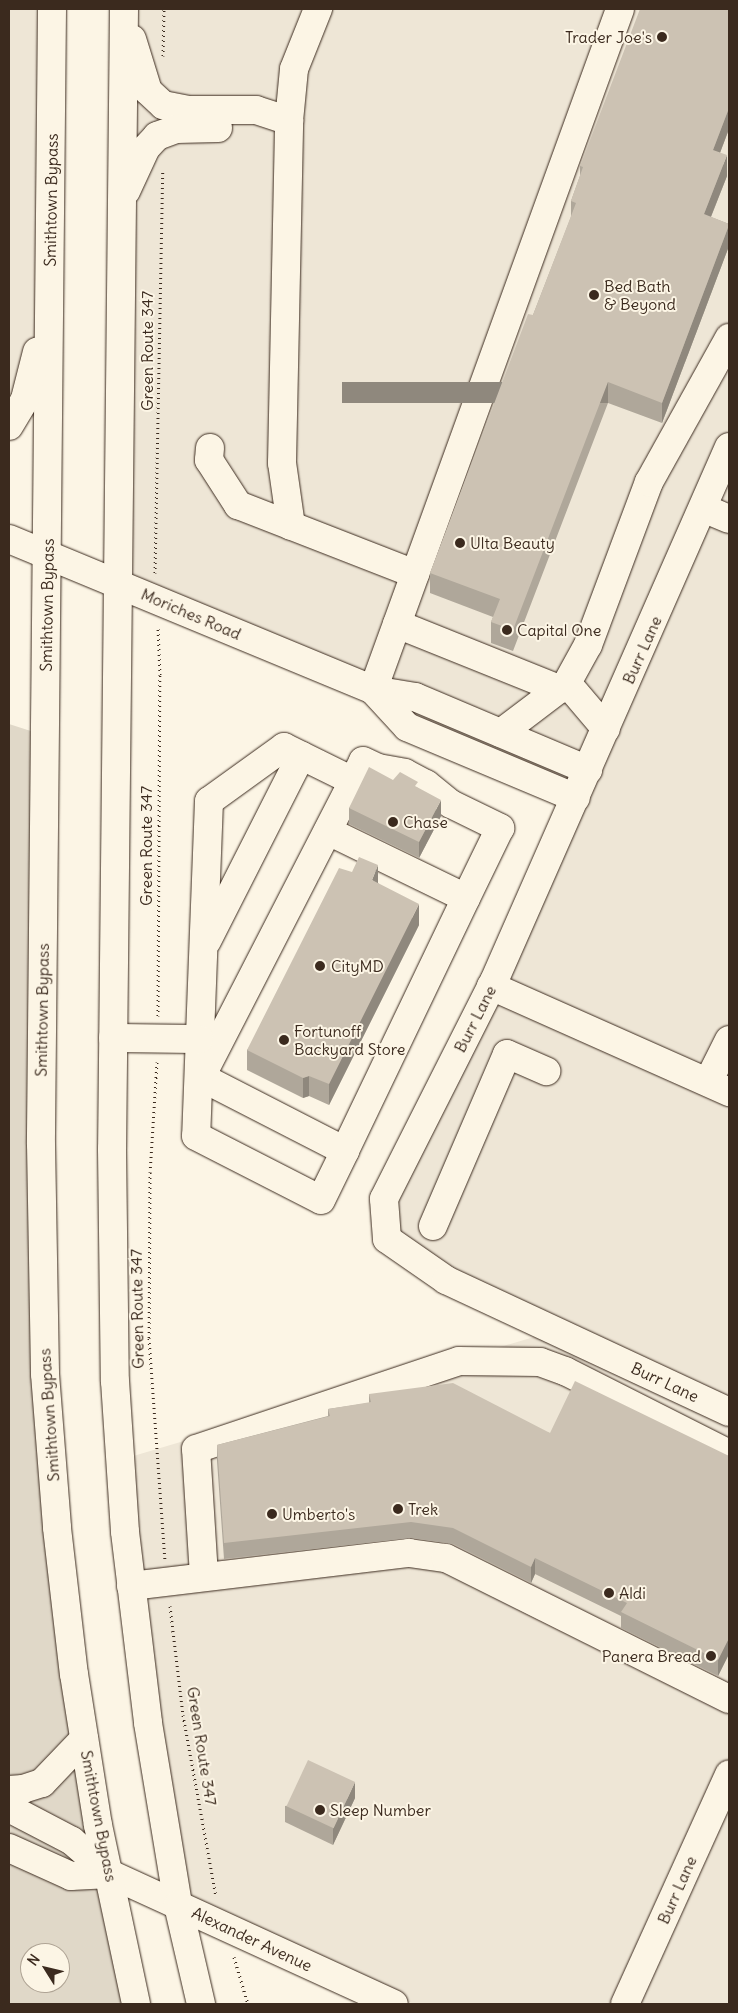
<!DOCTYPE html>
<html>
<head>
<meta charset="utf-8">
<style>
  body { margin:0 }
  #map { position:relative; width:738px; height:2013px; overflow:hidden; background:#fcf5e5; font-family:Delius,sans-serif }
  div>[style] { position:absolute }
  .built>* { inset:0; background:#eee6d6 }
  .green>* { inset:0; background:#e0d8c8 }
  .path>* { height:3px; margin-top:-1.5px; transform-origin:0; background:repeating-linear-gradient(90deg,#3b2a1e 0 1px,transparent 0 5px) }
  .roads { filter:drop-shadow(0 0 1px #3b2a1e) drop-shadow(0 0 1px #3b2a1e) }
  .minor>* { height:28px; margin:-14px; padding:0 14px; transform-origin:14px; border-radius:14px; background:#fcf5e5 }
  .major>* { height:28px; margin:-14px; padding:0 14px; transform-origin:14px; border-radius:14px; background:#fcf5e5 }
  .highway>* { height:28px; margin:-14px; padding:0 14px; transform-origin:14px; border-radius:14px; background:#fcf5e5 }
  .wall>* { inset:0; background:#afa79a }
  .shaded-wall>* { inset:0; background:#8f887d; transform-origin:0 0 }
  .building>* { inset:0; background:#ccc2b3; transform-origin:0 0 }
  .dots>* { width:14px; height:14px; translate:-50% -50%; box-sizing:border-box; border:2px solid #fcf5e5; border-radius:50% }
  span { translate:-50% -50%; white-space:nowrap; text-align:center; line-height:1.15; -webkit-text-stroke:4px #fcf5e5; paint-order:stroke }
  .poi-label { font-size:16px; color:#3b2a1e }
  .right { translate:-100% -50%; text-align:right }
  .left { translate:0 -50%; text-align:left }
  .street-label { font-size:16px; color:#3b2a1e }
  .frame { position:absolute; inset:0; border:10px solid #3b2a1e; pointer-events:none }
  .north { position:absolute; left:20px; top:1943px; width:50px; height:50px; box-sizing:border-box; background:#fcf5e5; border:1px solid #afa495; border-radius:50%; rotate:306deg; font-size:14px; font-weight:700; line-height:20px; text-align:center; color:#3b2a1e }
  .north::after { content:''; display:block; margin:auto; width:18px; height:22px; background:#3b2a1e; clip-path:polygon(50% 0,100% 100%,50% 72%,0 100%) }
</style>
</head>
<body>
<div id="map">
  <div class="built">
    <div style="clip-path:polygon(9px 9px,53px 9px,49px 392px,26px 425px,9px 441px)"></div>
    <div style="clip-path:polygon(124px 9px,729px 9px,729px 2004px,414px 2004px,178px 1905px,120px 1460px,554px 1331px,387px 1239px,384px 1199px,587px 770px,118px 583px)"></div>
  </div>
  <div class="green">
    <div style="clip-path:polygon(evenodd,9px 724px,37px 733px,57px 1588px,138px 2004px,9px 2004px,9px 724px,30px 1953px,60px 1953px,60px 1983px,30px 1983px,30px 1953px)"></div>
  </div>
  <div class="path">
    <div style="left:163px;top:56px;width:47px;rotate:-88.8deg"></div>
    <div style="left:155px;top:573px;width:401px;rotate:-88.9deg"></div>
    <div style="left:158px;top:1016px;width:341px;rotate:-89.7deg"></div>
    <div style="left:160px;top:675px;width:48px;rotate:-92.4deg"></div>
    <div style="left:157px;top:1062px;width:110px;rotate:93.6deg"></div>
    <div style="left:150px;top:1172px;width:166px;rotate:90.3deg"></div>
    <div style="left:149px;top:1338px;width:223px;rotate:85.9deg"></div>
    <div style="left:170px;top:1606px;width:110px;rotate:83.2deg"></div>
    <div style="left:183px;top:1715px;width:184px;rotate:79.7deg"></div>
    <div style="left:234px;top:1957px;width:49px;rotate:73.4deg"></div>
  </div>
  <div class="roads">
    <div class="minor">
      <div style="left:729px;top:447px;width:583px;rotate:113.75deg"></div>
      <div style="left:494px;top:981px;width:244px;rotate:116.8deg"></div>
      <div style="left:384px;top:1199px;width:40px;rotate:85.7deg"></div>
      <div style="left:387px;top:1239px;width:72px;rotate:34.8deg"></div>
      <div style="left:446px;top:1280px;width:312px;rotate:25deg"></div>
      <div style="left:210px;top:448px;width:12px;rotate:95deg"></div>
      <div style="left:209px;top:460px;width:54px;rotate:57.2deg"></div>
      <div style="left:238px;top:505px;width:190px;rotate:21.3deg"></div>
      <div style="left:703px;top:508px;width:28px;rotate:23deg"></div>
      <div style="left:291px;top:526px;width:64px;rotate:-98.1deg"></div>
      <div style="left:282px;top:463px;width:342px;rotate:-88.8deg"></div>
      <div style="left:289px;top:121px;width:52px;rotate:-84.5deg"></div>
      <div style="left:294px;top:69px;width:65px;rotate:-68.2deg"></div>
      <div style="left:397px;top:624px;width:175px;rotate:21.9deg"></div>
      <div style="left:567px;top:683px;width:60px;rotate:49.7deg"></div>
      <div style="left:373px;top:690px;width:724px;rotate:-70.06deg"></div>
      <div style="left:501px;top:733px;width:83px;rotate:-37.1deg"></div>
      <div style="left:567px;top:683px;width:43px;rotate:-61.1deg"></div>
      <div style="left:588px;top:645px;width:174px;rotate:-69.5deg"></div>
      <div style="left:649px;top:482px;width:165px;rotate:-60.9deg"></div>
      <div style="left:353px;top:781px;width:22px;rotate:-63deg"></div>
      <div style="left:363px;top:761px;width:17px;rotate:25deg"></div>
      <div style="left:378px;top:768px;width:27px;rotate:10deg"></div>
      <div style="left:405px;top:773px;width:24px;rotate:28deg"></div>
      <div style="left:426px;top:784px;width:32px;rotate:39deg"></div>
      <div style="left:451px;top:804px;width:55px;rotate:26.1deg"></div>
      <div style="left:500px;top:828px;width:78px;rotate:115.9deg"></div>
      <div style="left:328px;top:831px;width:153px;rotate:25.9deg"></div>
      <div style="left:466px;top:898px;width:280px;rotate:115.6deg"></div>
      <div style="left:345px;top:1151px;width:162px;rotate:-152.8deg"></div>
      <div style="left:201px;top:1077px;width:333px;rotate:-62.8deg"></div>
      <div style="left:353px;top:781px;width:77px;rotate:-153.8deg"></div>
      <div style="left:284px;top:747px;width:92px;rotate:144.2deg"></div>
      <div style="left:209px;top:801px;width:335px;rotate:92.2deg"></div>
      <div style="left:196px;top:1136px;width:140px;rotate:27.1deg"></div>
      <div style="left:321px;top:1200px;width:55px;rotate:-63.9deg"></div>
      <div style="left:207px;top:941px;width:208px;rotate:-63.1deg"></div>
      <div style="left:491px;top:986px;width:261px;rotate:24deg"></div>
      <div style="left:113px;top:1038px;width:86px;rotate:0.7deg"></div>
      <div style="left:708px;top:1082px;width:47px;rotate:-63.4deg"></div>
      <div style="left:433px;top:1226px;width:187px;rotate:-66.7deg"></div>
      <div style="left:507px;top:1054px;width:43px;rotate:23.6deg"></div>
      <div style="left:204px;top:1576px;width:127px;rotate:-93.6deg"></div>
      <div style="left:196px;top:1449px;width:277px;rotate:-18.5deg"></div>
      <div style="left:459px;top:1361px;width:81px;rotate:0.7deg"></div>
      <div style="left:540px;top:1362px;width:27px;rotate:20deg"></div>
      <div style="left:565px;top:1371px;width:184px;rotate:26.8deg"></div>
      <div style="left:131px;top:1586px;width:280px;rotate:-6.8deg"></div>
      <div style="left:409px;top:1553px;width:37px;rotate:8deg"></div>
      <div style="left:446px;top:1558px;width:316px;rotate:26.5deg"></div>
      <div style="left:9px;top:1790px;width:14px;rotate:-4deg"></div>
      <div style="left:23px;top:1789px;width:20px;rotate:-18deg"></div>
      <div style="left:42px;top:1783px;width:61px;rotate:-46.3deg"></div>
      <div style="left:9px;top:1808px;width:71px;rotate:27.6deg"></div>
      <div style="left:72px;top:1841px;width:50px;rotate:41deg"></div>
      <div style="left:110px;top:1874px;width:312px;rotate:24.6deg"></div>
      <div style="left:9px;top:1848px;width:68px;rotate:24.3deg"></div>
      <div style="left:71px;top:1876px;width:39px;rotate:-3deg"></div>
      <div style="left:625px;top:2004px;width:252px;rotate:-65.6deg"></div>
    </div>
    <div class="major">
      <div style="left:9px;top:539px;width:394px;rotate:22.5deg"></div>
      <div style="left:373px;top:690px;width:43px;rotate:9.5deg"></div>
      <div style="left:415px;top:697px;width:188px;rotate:22.9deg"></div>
      <div style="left:373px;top:690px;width:50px;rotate:47.4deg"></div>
      <div style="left:407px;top:727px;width:183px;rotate:22.8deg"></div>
    </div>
    <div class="highway">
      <div style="left:52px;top:9px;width:1135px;rotate:90.56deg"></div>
      <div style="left:41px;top:1144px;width:230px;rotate:89deg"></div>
      <div style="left:45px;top:1374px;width:154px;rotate:85.5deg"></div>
      <div style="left:57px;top:1528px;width:147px;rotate:83.4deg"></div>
      <div style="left:74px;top:1674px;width:153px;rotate:81deg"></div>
      <div style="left:98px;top:1825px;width:183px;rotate:78deg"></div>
      <div style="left:124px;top:9px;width:1140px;rotate:90.6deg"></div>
      <div style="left:112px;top:1149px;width:232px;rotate:89.3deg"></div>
      <div style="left:115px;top:1381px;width:151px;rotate:86.2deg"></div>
      <div style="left:125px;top:1532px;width:192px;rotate:83.1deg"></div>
      <div style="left:148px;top:1723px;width:184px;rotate:80.6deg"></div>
      <div style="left:178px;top:1905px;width:102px;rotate:76.9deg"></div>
      <div style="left:132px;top:39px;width:54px;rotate:72.9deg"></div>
      <div style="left:148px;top:91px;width:21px;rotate:43deg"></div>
      <div style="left:163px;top:105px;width:26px;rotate:11deg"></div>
      <div style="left:189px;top:110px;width:67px"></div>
      <div style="left:256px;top:110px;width:35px;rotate:18deg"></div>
      <div style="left:126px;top:191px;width:47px;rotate:-65.1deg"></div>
      <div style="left:146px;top:148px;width:16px;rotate:-47deg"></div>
      <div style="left:157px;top:136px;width:20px;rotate:-20deg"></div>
      <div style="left:176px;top:129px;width:42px;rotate:-1.4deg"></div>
      <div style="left:9px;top:426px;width:31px;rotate:-59deg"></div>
      <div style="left:25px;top:399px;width:49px;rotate:-75.7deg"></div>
    </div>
  </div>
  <div class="wall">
    <div style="clip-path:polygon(729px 9px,729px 129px,720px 153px,727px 176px,711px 217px,729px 224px,729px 246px,662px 423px,608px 403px,513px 651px,491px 643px,491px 622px,493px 617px,430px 593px,430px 573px,533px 315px,571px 217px,571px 201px,580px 176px,580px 166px)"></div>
    <div style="clip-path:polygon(393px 780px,418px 788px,441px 816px,419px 858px,349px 824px,349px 808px)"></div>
    <div style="clip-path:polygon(378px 883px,419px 925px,329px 1105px,309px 1096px,303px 1098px,247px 1070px,247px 1050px)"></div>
    <div style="clip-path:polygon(369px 1394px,550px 1433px,729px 1456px,729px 1654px,718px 1676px,621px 1628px,621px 1616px,535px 1574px,531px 1583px,453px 1544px,411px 1538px,224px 1559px,217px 1461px,217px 1445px,328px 1416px,328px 1409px,369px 1403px)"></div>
    <div style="clip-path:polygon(355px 1798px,333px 1845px,285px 1822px,285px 1806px)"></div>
  </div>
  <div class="shaded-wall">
    <div style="clip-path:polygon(729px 108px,729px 129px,713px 171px,713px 150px)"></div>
    <div style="clip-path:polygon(727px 155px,727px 176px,704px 234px,704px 214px)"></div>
    <div style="clip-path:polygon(729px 225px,729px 246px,662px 423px,662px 403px)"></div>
    <div style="left:608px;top:382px;width:21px;height:266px;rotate:90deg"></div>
    <div style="clip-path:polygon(441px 800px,441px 816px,419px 858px,419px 842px)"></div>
    <div style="clip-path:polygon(378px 865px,378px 885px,372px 880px)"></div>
    <div style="clip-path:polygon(419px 904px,419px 925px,329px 1105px,329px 1084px)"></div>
    <div style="clip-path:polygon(309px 1076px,309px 1096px,303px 1098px,303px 1078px)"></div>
    <div style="clip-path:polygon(535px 1558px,535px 1574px,531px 1583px,531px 1567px)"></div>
    <div style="clip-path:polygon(729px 1638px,729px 1654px,718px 1676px,718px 1660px)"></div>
    <div style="clip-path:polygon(355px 1782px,355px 1798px,333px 1845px,333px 1829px)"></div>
  </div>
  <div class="building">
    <div style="clip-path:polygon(640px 9px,729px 9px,729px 108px,713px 150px,727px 155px,704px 214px,729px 224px,729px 225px,662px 403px,608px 382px,513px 630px,491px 622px,500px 599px,430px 573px,528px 314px,533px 315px,576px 203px,571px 201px,583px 167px,580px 166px)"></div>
    <div style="clip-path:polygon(369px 767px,393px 780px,400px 772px,418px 782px,415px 786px,441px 800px,419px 842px,349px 808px)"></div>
    <div style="clip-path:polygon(359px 857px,378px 865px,372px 880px,419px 904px,329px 1084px,309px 1076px,303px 1078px,247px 1050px,339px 868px,352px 872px)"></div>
    <div style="clip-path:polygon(575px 1381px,729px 1456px,729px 1638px,718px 1660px,621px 1612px,627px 1603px,535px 1558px,531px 1567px,453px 1528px,411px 1522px,224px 1543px,217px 1445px,330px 1416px,328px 1409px,371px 1402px,369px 1394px,453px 1383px,550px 1433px)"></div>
    <div style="left:308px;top:1760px;width:52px;height:51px;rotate:25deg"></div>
  </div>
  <div class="dots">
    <div style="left:662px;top:37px;background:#3b2a1e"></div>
    <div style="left:594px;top:295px;background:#3b2a1e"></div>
    <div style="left:460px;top:543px;background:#3b2a1e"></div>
    <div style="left:507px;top:630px;background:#3b2a1e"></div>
    <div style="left:393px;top:822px;background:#3b2a1e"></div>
    <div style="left:320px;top:966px;background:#3b2a1e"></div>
    <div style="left:284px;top:1040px;background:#3b2a1e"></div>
    <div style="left:398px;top:1509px;background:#3b2a1e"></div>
    <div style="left:272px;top:1514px;background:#3b2a1e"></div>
    <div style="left:609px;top:1593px;background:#3b2a1e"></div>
    <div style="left:711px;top:1656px;background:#3b2a1e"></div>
    <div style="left:320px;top:1810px;background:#3b2a1e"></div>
  </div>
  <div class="poi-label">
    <span class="right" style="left:652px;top:37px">Trader Joe's</span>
    <span class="left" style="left:604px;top:295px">Bed Bath<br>&amp; Beyond</span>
    <span class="left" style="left:470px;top:543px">Ulta Beauty</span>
    <span class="left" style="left:517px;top:630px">Capital One</span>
    <span class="left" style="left:403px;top:822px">Chase</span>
    <span class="left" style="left:331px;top:966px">CityMD</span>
    <span class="left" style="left:294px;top:1040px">Fortunoff<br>Backyard Store</span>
    <span class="left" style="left:408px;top:1509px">Trek</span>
    <span class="left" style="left:282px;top:1514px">Umberto's</span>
    <span class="left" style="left:619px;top:1593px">Aldi</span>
    <span class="right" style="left:701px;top:1656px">Panera Bread</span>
    <span class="left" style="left:330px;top:1810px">Sleep Number</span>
  </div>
  <div class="street-label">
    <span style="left:51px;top:200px;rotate:-89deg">Smithtown Bypass</span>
    <span style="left:147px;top:351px;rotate:-90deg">Green Route 347</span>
    <span style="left:47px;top:605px;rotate:-89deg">Smithtown Bypass</span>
    <span style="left:191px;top:614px;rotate:23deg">Moriches Road</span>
    <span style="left:642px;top:650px;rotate:-66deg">Burr Lane</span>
    <span style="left:146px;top:846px;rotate:-90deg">Green Route 347</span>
    <span style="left:42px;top:1010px;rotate:-89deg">Smithtown Bypass</span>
    <span style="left:475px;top:1019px;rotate:-63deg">Burr Lane</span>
    <span style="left:137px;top:1309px;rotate:-91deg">Green Route 347</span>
    <span style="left:665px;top:1382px;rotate:25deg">Burr Lane</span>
    <span style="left:49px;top:1415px;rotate:-94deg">Smithtown Bypass</span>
    <span style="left:202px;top:1746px;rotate:81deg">Green Route 347</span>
    <span style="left:99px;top:1816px;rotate:79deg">Smithtown Bypass</span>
    <span style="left:677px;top:1890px;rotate:-66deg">Burr Lane</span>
    <span style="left:252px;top:1939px;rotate:25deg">Alexander Avenue</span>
  </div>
  <div class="frame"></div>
  <div class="north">N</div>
</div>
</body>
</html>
